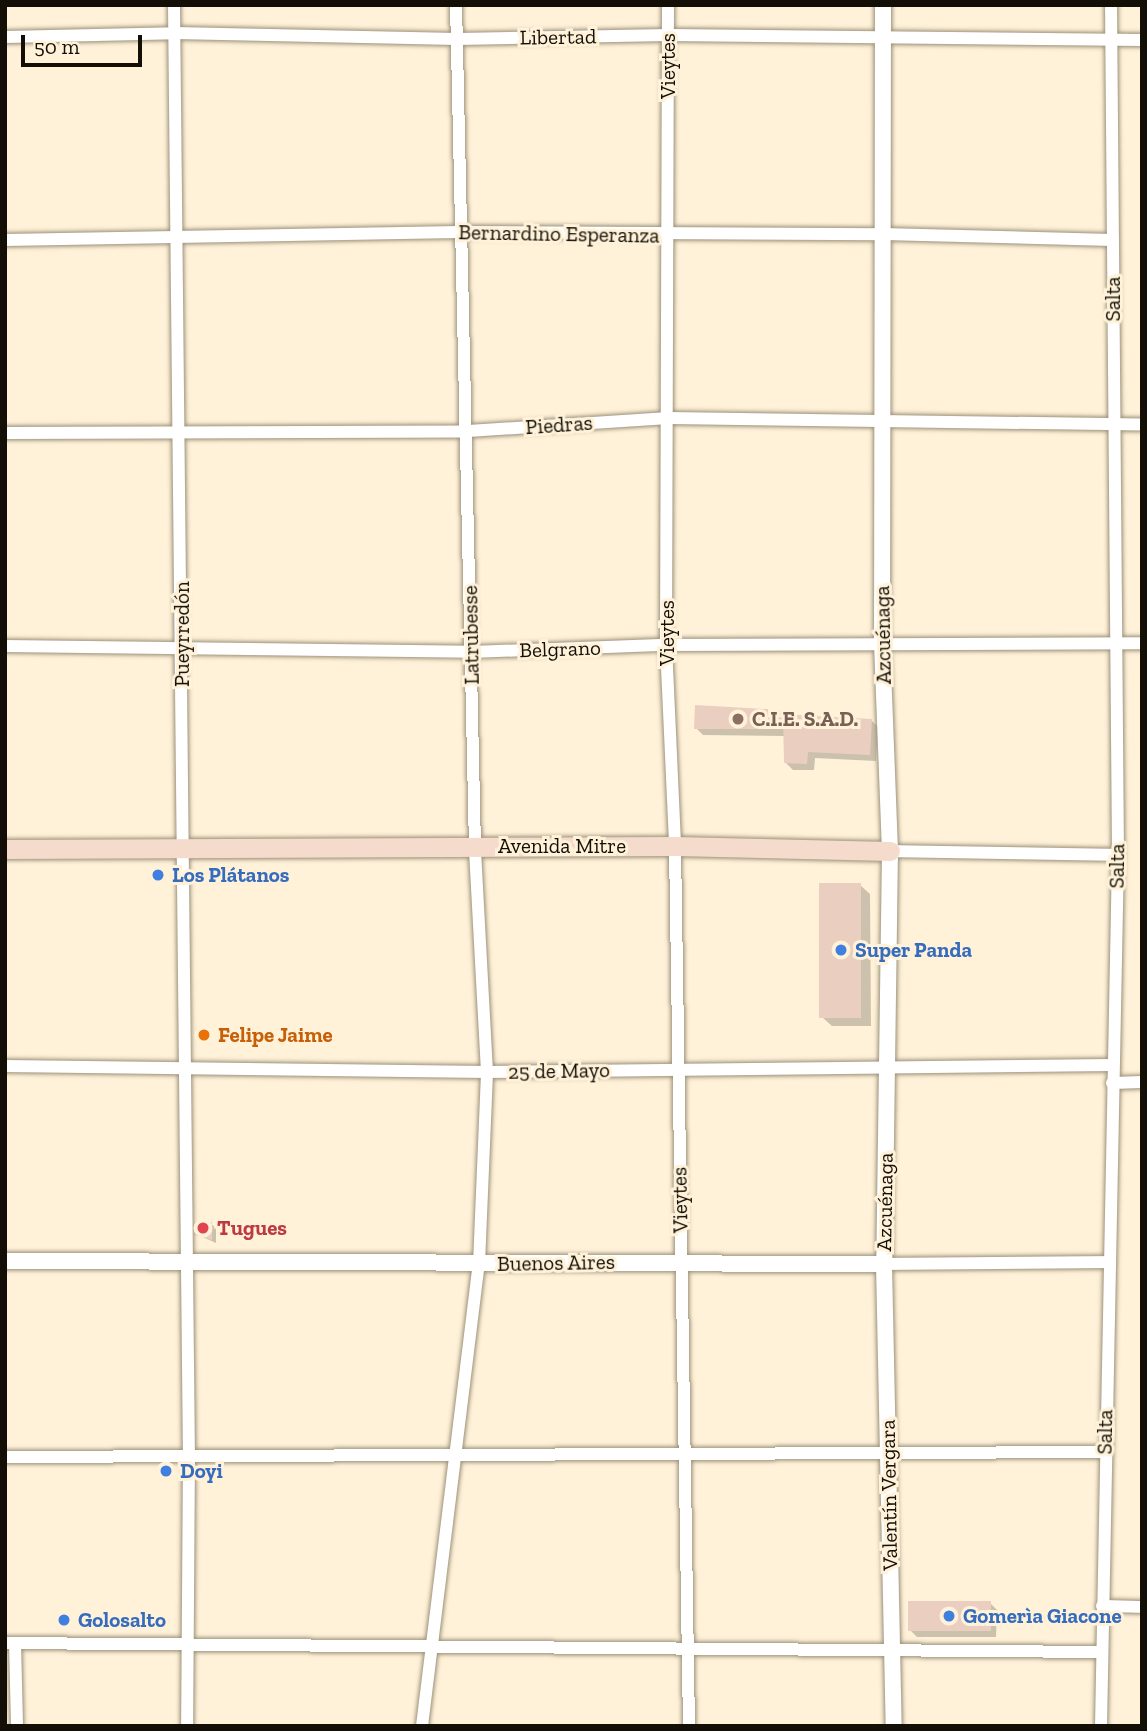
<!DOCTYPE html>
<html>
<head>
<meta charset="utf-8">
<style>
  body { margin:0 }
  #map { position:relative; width:1147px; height:1731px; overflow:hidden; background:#fff2d9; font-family:"Zilla Slab",serif }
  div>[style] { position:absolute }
  .shadow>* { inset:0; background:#0003 }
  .building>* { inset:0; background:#eacfc1; transform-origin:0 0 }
  .roads { filter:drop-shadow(0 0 2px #9c917a) drop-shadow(0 0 2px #9c917a) }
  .minor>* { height:12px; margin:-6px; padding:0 6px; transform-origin:6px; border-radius:6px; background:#fff }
  .tertiary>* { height:16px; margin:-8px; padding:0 8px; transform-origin:8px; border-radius:8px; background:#fff }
  .secondary>* { height:19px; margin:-9.5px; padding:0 9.5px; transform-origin:9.5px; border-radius:9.5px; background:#f4dbcb }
  .dots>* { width:19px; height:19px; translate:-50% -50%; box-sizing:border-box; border:4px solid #fff2d9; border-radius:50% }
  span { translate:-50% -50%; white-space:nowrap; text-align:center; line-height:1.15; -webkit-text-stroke:6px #fff2d9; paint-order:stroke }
  .street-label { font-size:21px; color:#130f07 }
  .education-label { font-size:21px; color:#785e54; font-weight:700 }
  .left { translate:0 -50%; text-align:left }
  .shop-label { font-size:21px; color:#366cbe; font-weight:700 }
  .food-label { font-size:21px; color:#c56008; font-weight:700 }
  .health-label { font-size:21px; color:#be3a42; font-weight:700 }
  .frame { position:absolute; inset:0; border:7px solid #130f07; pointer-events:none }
  .scale { position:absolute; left:21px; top:35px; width:121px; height:32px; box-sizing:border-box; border:4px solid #130f07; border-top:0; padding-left:9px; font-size:21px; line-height:24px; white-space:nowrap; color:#130f07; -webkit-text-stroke:5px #fff2d9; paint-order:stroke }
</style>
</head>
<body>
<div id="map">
  <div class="shadow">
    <div style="clip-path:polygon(781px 712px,785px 716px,871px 720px,878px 727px,876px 761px,815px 758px,814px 770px,793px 770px,786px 763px,785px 736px,703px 735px,696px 728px)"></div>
    <div style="clip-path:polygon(860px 885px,870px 894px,871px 1026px,832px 1026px,822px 1017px)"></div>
    <div style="clip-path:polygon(211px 1224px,216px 1228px,216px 1243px,196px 1234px)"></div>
    <div style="clip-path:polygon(990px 1603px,997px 1610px,996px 1637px,917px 1637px,910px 1630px)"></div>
  </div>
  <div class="building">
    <div style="clip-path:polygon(695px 705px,782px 710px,781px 729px,694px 729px)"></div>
    <div style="clip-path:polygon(783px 714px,872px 719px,870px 755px,808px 752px,807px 764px,784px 763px)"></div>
    <div style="left:819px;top:883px;width:42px;height:135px"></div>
    <div style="clip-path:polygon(194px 1222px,212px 1222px,212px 1240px,194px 1235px)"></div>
    <div style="left:908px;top:1601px;width:83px;height:30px"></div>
  </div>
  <div class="roads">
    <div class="minor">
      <div style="left:174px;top:5px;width:1450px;rotate:89.41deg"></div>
      <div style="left:189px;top:1455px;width:271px;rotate:90.4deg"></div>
      <div style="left:668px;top:5px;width:640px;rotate:90.18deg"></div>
      <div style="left:666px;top:645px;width:201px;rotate:87.4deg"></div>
      <div style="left:675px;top:846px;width:880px;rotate:89.09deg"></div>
      <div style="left:5px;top:37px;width:170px;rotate:-1.3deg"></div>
      <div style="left:175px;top:33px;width:282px;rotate:1.2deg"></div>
      <div style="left:457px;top:39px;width:211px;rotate:-1.1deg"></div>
      <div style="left:668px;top:35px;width:474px;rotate:0.6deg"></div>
      <div style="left:5px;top:240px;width:453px;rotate:-1deg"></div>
      <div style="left:458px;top:232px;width:425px;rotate:0.3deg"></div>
      <div style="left:883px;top:234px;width:229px;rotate:1.5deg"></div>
      <div style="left:5px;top:433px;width:463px;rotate:-0.2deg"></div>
      <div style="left:468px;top:431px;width:201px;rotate:-3.7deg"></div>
      <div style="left:669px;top:418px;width:473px;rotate:0.8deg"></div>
      <div style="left:5px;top:646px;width:466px;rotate:0.7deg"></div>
      <div style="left:471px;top:652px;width:195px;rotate:-2.1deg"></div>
      <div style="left:666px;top:645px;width:476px;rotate:-0.2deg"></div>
      <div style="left:890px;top:851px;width:228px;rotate:1deg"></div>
      <div style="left:5px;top:1066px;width:482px;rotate:0.7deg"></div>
      <div style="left:487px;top:1072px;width:626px;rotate:-0.64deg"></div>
      <div style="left:1112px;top:1083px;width:30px;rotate:-2deg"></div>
      <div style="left:884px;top:1264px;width:223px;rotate:-0.5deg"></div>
      <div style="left:5px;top:1457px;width:1099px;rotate:-0.26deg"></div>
      <div style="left:1102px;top:1606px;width:40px;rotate:1.4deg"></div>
      <div style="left:5px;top:1643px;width:1096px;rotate:0.47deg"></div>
      <div style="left:15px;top:1643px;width:83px;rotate:88.6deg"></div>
      <div style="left:422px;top:1726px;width:466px;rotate:-83deg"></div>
      <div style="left:479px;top:1264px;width:192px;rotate:-87.6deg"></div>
      <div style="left:487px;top:1072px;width:225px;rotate:-93.1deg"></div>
      <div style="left:475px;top:847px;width:842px;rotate:-91.29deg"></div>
      <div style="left:1101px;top:1726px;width:871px;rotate:-88.88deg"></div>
      <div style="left:1118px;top:855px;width:850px;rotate:-90.47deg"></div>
    </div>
    <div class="tertiary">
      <div style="left:883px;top:5px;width:638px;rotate:90.09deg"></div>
      <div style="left:882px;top:643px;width:208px;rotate:87.8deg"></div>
      <div style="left:890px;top:851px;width:413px;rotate:90.8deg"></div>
      <div style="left:884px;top:1264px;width:462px;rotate:88.8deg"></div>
      <div style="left:5px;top:1261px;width:879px;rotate:0.2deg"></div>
    </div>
    <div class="secondary">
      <div style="left:5px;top:849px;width:670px;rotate:-0.26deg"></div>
      <div style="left:675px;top:846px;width:215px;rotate:1.3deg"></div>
    </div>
  </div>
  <div class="dots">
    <div style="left:738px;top:719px;background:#8d6e63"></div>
    <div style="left:158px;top:875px;background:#3f7fe0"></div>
    <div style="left:841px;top:950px;background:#3f7fe0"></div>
    <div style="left:204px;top:1035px;background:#e8710a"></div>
    <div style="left:203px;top:1228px;background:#e0444e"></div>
    <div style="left:166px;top:1471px;background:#3f7fe0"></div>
    <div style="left:949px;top:1616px;background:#3f7fe0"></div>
    <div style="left:64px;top:1620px;background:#3f7fe0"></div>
  </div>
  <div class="street-label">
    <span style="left:558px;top:37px;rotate:-1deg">Libertad</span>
    <span style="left:668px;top:66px;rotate:-90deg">Vieytes</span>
    <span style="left:559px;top:234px;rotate:1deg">Bernardino Esperanza</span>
    <span style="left:1113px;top:299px;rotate:-90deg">Salta</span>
    <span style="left:559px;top:425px;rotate:-4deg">Piedras</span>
    <span style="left:667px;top:633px;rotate:-90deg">Vieytes</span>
    <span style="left:182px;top:634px;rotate:-90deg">Pueyrredón</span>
    <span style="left:471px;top:635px;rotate:-91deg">Latrubesse</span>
    <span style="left:883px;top:635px;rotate:-91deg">Azcuénaga</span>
    <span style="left:560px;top:649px;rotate:-2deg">Belgrano</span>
    <span style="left:562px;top:846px">Avenida Mitre</span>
    <span style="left:1117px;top:866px;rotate:-89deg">Salta</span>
    <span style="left:559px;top:1071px;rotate:-1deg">25 de Mayo</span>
    <span style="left:680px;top:1200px;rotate:-91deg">Vieytes</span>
    <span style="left:885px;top:1202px;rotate:-89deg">Azcuénaga</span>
    <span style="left:556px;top:1263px;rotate:-1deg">Buenos Aires</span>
    <span style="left:1105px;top:1432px;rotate:-89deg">Salta</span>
    <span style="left:889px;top:1495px;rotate:-91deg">Valentín Vergara</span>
  </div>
  <div class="education-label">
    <span class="left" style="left:752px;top:719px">C.I.E. S.A.D.</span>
  </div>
  <div class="shop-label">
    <span class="left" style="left:172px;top:875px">Los Plátanos</span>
    <span class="left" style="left:855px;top:950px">Super Panda</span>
    <span class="left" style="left:180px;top:1471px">Doyi</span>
    <span class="left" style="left:963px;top:1616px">Gomerìa Giacone</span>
    <span class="left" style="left:78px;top:1620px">Golosalto</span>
  </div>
  <div class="food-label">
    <span class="left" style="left:218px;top:1035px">Felipe Jaime</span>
  </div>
  <div class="health-label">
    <span class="left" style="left:217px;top:1228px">Tugues</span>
  </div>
  <div class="frame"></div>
  <div class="scale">50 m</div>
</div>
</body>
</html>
